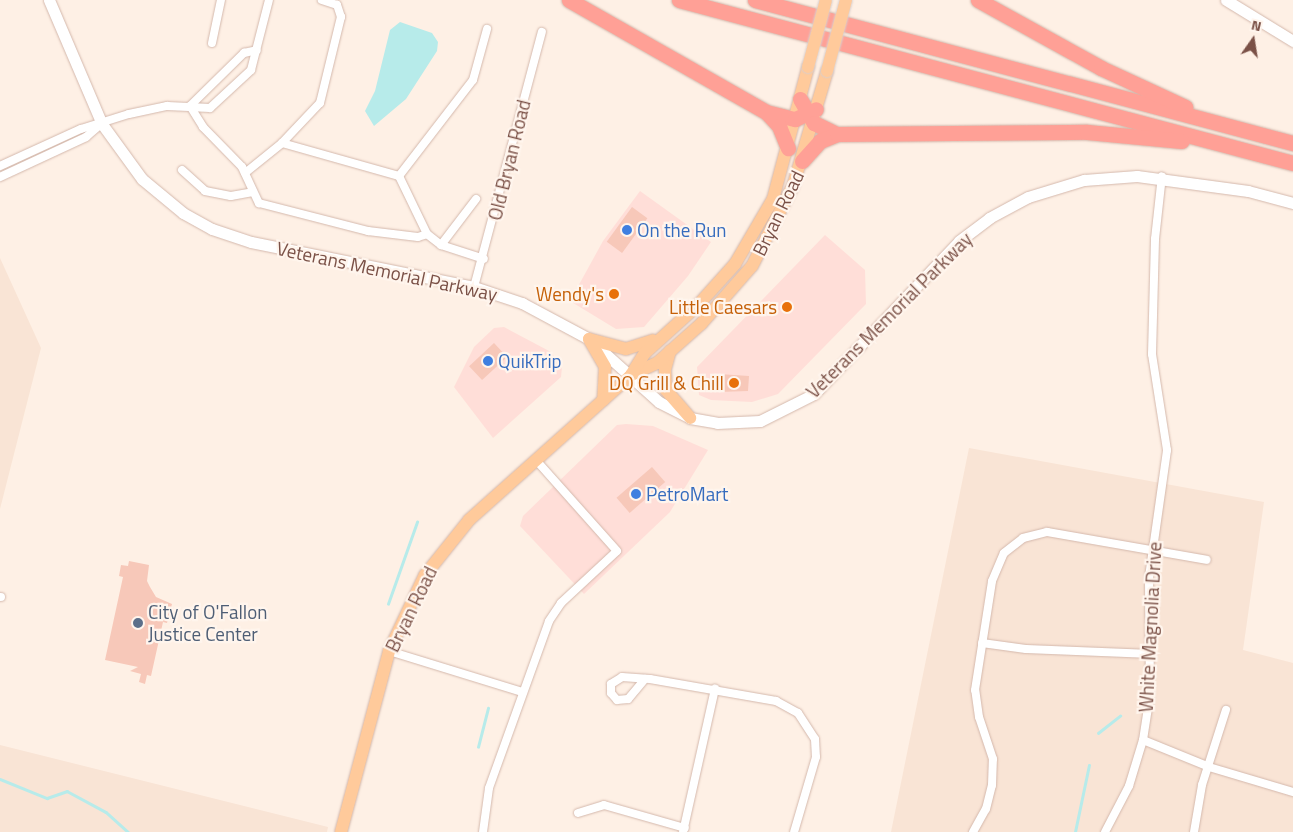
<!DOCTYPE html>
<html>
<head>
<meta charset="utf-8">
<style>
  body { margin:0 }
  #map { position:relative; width:1293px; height:832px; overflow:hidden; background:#fef0e5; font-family:"Titillium Web",sans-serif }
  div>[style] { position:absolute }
  .residential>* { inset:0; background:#f9e4d5 }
  .commercial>* { inset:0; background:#ffded8 }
  .water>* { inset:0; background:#b7ebea }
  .stream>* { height:2.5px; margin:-1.25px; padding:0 1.25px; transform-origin:1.25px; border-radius:1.25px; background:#b7ebea }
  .building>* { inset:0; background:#f7c8b9; transform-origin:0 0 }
  .roads { filter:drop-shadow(0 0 1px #d4b8ac) drop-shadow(0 0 1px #d4b8ac) }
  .street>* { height:8px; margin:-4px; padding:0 4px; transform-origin:4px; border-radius:4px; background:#fff }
  .secondary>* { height:11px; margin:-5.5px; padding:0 5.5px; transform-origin:5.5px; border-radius:5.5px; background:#fff }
  .primary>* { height:12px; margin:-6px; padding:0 6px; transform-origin:6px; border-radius:6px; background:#ffca9b }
  .highway>* { height:15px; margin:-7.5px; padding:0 7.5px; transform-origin:7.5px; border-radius:7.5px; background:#ffa096 }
  .bridges { filter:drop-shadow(0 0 1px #dacecb) drop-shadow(0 0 1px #dacecb) }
  .primary-bridge>* { height:12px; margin:-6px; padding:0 6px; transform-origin:6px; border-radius:6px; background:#ffca9b }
  .dots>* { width:14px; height:14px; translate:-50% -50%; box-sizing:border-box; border:2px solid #fff5ed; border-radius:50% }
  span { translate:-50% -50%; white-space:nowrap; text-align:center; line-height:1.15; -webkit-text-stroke:4.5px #fff5ed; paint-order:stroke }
  .street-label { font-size:19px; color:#7b5147 }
  .shop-label { font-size:19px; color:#366cbe }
  .left { translate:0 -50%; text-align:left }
  .food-label { font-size:19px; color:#c56008 }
  .right { translate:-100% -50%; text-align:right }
  .service-label { font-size:19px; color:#4e5e75 }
  .north { position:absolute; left:1228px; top:15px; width:50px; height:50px; -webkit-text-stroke:4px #fff5ed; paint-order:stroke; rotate:13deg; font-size:14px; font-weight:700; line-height:20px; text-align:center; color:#7b5147 }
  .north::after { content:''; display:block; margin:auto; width:18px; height:22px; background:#7b5147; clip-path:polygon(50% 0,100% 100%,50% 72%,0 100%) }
</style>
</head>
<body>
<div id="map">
  <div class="residential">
    <div style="clip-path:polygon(0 258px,41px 348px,0 509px)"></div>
    <div style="clip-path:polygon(969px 448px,1264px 502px,1243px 650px,1293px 663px,1293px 832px,891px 832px)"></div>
    <div style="clip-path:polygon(0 745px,328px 827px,327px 832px,0 832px)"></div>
  </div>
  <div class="commercial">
    <div style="clip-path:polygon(640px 191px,711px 242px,688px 276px,644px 327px,616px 329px,570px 301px,603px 241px)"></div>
    <div style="clip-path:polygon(825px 235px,865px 270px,866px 304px,778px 394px,752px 402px,711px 400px,699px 395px,697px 367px)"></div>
    <div style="clip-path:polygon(504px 327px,551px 352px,562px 367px,561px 377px,493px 438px,454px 387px,474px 347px,494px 328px)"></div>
    <div style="clip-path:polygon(626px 424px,653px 426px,708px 450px,670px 512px,584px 594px,520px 526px,523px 516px,617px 425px)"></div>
  </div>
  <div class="water">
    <div style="clip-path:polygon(400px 22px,432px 33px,438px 42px,437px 51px,406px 99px,374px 126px,365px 111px,375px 91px,390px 30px)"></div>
  </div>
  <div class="stream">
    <div style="left:388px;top:604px;width:87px;rotate:-70.5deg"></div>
    <div style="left:1098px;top:733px;width:28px;rotate:-38deg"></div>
    <div style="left:478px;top:747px;width:40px;rotate:-75.6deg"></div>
    <div style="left:0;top:779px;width:51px;rotate:22deg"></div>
    <div style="left:47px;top:798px;width:21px;rotate:-19deg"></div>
    <div style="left:67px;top:791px;width:44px;rotate:28.3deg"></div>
    <div style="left:106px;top:812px;width:30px;rotate:42deg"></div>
    <div style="left:1075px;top:832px;width:68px;rotate:-78.2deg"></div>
  </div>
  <div class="building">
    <div style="left:632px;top:207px;width:19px;height:43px;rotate:36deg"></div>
    <div style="left:494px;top:343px;width:19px;height:34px;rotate:47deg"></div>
    <div style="clip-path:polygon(719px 374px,749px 376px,748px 391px,719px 392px)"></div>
    <div style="left:652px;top:467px;width:20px;height:47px;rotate:49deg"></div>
    <div style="clip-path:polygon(129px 561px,149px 565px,147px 581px,150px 587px,156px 597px,172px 604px,167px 623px,163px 622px,151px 676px,147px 675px,145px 684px,139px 682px,141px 674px,130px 671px,138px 667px,105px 660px,123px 577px,119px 576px,121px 565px,128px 566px)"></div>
  </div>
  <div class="roads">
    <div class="street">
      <div style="left:212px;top:43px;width:44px;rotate:-78.2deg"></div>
      <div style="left:190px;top:106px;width:25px;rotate:58deg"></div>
      <div style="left:203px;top:127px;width:56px;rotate:45.7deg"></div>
      <div style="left:242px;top:167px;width:40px;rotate:65deg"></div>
      <div style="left:259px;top:203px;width:113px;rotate:14.4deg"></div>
      <div style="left:368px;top:231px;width:50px;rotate:6.8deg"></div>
      <div style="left:418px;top:237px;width:9px;rotate:-18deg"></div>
      <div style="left:427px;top:234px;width:18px;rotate:38deg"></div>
      <div style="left:441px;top:245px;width:45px;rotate:18deg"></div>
      <div style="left:190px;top:106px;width:76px;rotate:-44.5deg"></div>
      <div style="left:244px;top:53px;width:13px;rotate:-13deg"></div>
      <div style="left:282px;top:143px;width:122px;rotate:15.8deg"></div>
      <div style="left:399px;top:176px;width:64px;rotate:64.2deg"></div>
      <div style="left:0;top:166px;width:89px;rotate:-24.6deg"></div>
      <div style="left:81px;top:129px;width:50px;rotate:-17.4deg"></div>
      <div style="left:129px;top:114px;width:39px;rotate:-12deg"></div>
      <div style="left:167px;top:106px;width:43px;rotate:2.7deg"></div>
      <div style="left:210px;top:108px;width:56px;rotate:-42.8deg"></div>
      <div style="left:251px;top:70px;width:72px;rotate:-75.6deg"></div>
      <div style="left:182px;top:170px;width:31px;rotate:42deg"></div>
      <div style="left:205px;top:191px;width:26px;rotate:11deg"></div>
      <div style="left:231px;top:196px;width:22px;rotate:-10deg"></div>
      <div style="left:245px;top:173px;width:48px;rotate:-39deg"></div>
      <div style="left:282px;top:143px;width:55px;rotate:-46.5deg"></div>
      <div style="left:320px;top:103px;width:89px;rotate:-76.3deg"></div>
      <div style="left:341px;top:17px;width:13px;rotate:-108deg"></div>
      <div style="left:337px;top:5px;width:16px;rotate:-162deg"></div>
      <div style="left:399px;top:176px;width:121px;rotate:-52.4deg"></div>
      <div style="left:473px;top:80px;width:53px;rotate:-74.6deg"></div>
      <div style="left:0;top:177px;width:95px;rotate:-24.9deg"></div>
      <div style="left:86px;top:137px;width:18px;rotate:-41deg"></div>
      <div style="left:441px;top:245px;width:58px;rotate:-52.7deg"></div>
      <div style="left:474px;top:287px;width:264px;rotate:-75.1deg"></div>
      <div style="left:0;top:597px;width:1px"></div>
      <div style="left:982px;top:643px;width:44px;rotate:7.8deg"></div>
      <div style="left:1026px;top:649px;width:126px;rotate:2.3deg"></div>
      <div style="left:389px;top:651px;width:139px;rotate:17.1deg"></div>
      <div style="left:645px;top:679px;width:26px;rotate:130deg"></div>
      <div style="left:628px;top:699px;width:11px;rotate:175deg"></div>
      <div style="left:617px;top:700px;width:9px;rotate:-131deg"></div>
      <div style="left:611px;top:693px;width:9px;rotate:-90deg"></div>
      <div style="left:611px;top:684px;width:13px;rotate:-32deg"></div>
      <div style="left:622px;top:677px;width:28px;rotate:4deg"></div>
      <div style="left:650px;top:679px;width:128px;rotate:9.9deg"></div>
      <div style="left:776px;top:701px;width:25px;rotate:29deg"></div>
      <div style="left:798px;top:713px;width:31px;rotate:57deg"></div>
      <div style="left:815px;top:739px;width:18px;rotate:87deg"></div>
      <div style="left:816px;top:757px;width:78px;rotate:106.3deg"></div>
      <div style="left:1143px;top:740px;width:71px;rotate:22.2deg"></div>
      <div style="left:1209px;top:767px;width:88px;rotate:16.6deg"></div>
      <div style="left:578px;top:813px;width:27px;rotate:-17deg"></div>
      <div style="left:604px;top:805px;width:84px;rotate:15.9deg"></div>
      <div style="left:483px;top:832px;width:44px;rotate:-82.2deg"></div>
      <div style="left:489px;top:788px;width:177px;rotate:-70.2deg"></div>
      <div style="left:549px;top:621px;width:22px;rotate:-56deg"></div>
      <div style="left:561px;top:603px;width:76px;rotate:-42.9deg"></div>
      <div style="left:617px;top:551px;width:122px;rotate:-131.7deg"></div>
      <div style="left:683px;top:832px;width:147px;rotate:-77.4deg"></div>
      <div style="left:973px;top:832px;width:26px;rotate:-61deg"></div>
      <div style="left:986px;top:809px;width:25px;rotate:-76deg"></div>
      <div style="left:992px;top:785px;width:26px;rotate:-88deg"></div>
      <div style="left:993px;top:759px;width:44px;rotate:-108.4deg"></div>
      <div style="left:979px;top:717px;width:27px;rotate:-98deg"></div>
      <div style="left:975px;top:690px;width:110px;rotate:-81.1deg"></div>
      <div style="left:992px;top:581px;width:30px;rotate:-67deg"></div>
      <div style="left:1004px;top:553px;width:24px;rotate:-38deg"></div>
      <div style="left:1023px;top:538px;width:25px;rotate:-14deg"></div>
      <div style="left:1047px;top:532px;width:162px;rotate:9.9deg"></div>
      <div style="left:1105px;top:832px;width:52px;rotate:-62.4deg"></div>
      <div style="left:1129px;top:786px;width:48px;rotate:-73.1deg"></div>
      <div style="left:1143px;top:740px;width:46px;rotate:-81.2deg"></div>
      <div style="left:1150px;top:695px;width:118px;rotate:-90.5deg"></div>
      <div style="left:1149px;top:577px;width:128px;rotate:-81.9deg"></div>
      <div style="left:1167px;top:450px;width:97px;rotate:-98.9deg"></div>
      <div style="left:1152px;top:354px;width:115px;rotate:-88.5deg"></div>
      <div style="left:1155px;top:239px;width:63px;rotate:-83.7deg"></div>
      <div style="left:1194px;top:832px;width:48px;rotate:-80.3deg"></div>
      <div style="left:1202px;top:785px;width:79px;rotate:-72.3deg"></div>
    </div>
    <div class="secondary">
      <div style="left:49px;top:0;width:135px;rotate:66.9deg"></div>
      <div style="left:102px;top:124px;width:68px;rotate:54deg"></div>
      <div style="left:142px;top:179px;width:53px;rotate:39.7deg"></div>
      <div style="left:183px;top:213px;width:33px;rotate:29deg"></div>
      <div style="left:212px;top:229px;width:41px;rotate:18.4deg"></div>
      <div style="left:251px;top:242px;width:227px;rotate:11.4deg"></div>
      <div style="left:474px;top:287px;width:51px;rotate:18.4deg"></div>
      <div style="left:522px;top:303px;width:76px;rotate:28.2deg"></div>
      <div style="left:589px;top:339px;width:94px;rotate:42deg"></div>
      <div style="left:659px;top:402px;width:35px;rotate:27deg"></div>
      <div style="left:690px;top:418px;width:27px;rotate:10deg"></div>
      <div style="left:717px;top:423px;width:43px;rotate:-2.7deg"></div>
      <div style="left:760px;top:421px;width:60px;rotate:-26.6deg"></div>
      <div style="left:814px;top:394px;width:211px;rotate:-46.5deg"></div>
      <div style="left:959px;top:241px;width:38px;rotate:-37deg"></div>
      <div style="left:989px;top:218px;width:44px;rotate:-28.3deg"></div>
      <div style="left:1028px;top:197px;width:59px;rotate:-16.9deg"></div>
      <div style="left:1084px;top:180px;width:53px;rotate:-4.3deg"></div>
      <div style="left:1137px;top:176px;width:112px;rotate:7.7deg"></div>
      <div style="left:1248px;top:191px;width:47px;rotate:14.9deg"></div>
      <div style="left:1226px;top:0;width:79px;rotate:31.5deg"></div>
    </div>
    <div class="primary">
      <div style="left:589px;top:339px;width:38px;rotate:15deg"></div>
      <div style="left:626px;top:349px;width:28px;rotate:-18deg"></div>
      <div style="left:589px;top:339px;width:32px;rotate:60deg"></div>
      <div style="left:605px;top:367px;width:33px;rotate:93deg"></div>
      <div style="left:670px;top:351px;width:20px;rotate:105deg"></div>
      <div style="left:665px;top:370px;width:20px;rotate:87deg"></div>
      <div style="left:666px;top:390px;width:37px;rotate:49deg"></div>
      <div style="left:631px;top:375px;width:29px;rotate:-25deg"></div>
      <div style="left:657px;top:363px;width:59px;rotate:-41.6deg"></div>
      <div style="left:701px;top:324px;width:77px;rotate:-48.7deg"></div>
      <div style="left:752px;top:266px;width:90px;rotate:-62.9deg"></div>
      <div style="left:793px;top:186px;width:120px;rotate:-73.5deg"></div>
      <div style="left:341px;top:832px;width:187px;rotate:-75.1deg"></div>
      <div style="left:389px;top:651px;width:84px;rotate:-64.7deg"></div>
      <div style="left:425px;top:575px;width:70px;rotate:-51.3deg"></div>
      <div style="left:469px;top:520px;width:217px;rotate:-41.8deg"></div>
      <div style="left:631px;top:375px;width:26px;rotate:-58deg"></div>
      <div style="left:645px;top:353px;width:73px;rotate:-42.2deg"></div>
      <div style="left:699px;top:304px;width:54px;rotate:-48deg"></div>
      <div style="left:735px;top:264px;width:75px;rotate:-59.7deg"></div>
      <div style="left:773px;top:199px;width:137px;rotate:-75.1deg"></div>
    </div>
    <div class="highway">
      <div style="left:569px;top:0;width:227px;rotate:29.6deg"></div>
      <div style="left:766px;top:112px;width:30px;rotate:14deg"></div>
      <div style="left:795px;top:119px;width:23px;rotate:-25deg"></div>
      <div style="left:679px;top:0;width:635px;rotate:14.87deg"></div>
      <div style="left:755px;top:0;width:557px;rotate:14.89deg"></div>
      <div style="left:978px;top:0;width:141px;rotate:28.9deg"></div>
      <div style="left:1101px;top:68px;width:93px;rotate:24.9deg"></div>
      <div style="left:800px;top:99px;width:28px;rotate:60deg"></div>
      <div style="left:814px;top:123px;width:25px;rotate:26deg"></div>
      <div style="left:767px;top:113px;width:18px;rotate:47deg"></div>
      <div style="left:779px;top:126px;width:24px;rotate:68deg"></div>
      <div style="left:802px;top:161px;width:27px;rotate:-48deg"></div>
      <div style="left:820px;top:141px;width:18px;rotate:-22deg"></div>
      <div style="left:837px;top:134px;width:250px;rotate:-0.5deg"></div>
      <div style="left:1087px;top:132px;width:95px;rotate:5.4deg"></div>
    </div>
  </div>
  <div class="bridges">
    <div class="primary-bridge">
      <div style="left:808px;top:67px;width:69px;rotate:-75deg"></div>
      <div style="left:827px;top:71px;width:73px;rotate:-75deg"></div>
    </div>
  </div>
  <div class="dots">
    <div style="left:627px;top:230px;background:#3f7fe0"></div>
    <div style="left:614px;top:294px;background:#e8710a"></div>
    <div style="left:787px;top:307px;background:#e8710a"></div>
    <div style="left:488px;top:361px;background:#3f7fe0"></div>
    <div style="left:734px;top:383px;background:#e8710a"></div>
    <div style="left:636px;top:494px;background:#3f7fe0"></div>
    <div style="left:138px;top:623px;background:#5c6f8a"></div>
  </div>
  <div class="street-label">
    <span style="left:509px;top:160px;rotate:-76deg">Old Bryan Road</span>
    <span style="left:778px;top:213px;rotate:-64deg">Bryan Road</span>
    <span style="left:387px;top:271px;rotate:12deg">Veterans Memorial Parkway</span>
    <span style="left:889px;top:315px;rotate:-45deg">Veterans Memorial Parkway</span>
    <span style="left:411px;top:609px;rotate:-64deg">Bryan Road</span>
    <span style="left:1150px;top:627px;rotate:-87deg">White Magnolia Drive</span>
  </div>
  <div class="shop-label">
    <span class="left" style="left:637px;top:230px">On the Run</span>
    <span class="left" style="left:498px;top:361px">QuikTrip</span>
    <span class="left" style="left:646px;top:494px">PetroMart</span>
  </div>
  <div class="food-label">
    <span class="right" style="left:604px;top:294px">Wendy's</span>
    <span class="right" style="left:777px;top:307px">Little Caesars</span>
    <span class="right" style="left:724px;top:383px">DQ Grill &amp; Chill</span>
  </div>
  <div class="service-label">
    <span class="left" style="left:148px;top:623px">City of O'Fallon<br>Justice Center</span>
  </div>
  <div class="north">N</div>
</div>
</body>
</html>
